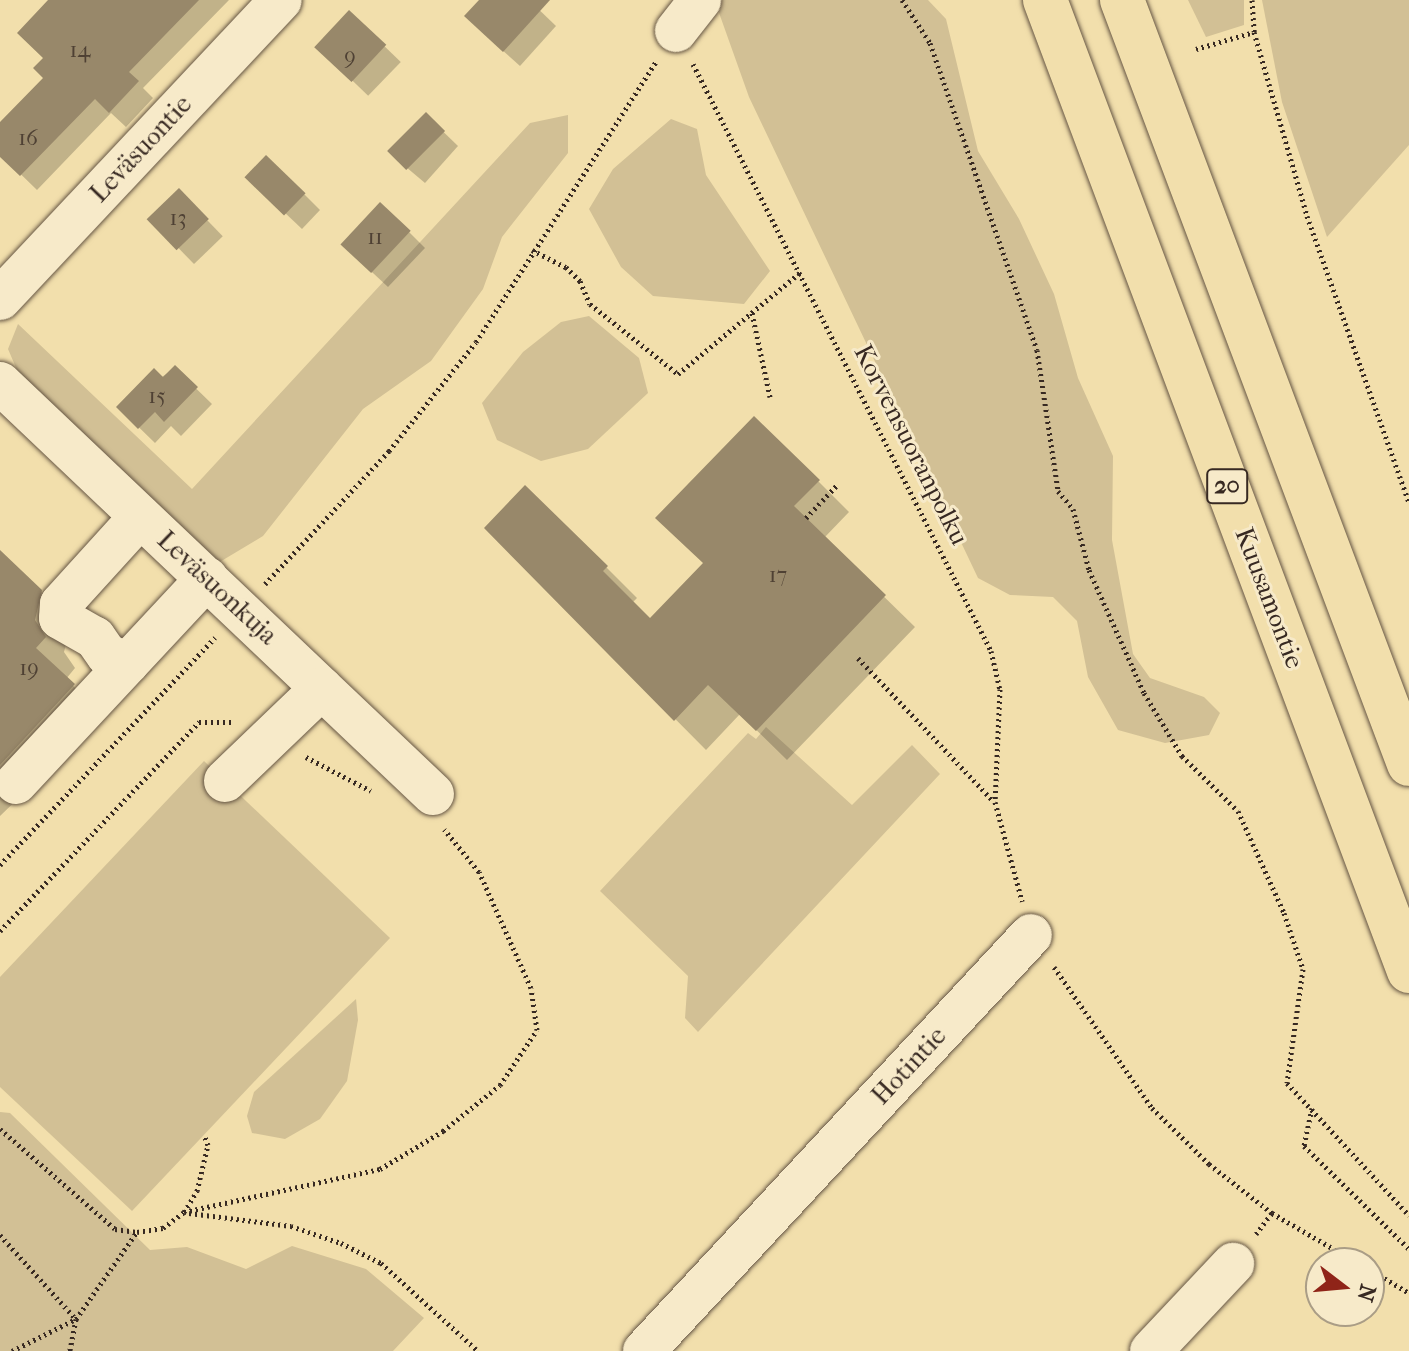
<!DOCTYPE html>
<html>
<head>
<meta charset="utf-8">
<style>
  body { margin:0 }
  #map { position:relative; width:1409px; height:1351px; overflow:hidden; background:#f2dfac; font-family:"IM FELL French Canon",serif }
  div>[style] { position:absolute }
  .green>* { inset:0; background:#d2c095 }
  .shadow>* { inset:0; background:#0003; transform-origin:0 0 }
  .building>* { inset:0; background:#98886a; transform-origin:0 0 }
  .path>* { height:5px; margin-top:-2.5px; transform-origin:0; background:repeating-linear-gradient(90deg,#372922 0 2px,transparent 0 6px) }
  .roads { filter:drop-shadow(0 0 2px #665644) drop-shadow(0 0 2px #665644) }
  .minor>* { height:42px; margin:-21px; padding:0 21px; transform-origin:21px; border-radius:21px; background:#f7eac9 }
  .highway>* { height:44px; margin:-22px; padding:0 22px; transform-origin:22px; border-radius:22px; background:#f2dfac }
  span { translate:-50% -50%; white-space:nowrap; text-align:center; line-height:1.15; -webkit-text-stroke:6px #f7eac9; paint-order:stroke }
  .number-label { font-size:22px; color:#4f4134 }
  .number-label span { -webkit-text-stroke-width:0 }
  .shield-label span { padding:2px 6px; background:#f7eac9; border:2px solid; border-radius:6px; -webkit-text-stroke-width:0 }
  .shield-label { font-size:24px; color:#372922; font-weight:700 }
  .street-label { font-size:26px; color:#372922 }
  .north { position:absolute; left:1305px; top:1247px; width:80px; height:80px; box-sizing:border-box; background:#f7eac9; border:2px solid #aa9d86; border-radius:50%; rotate:106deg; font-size:22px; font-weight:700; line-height:32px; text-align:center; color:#372922 }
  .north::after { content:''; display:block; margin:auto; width:28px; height:36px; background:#8f2418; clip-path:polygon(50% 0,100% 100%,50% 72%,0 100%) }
</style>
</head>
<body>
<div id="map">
  <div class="green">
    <div style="clip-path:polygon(722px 0,928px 0,946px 19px,978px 151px,1019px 219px,1054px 294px,1078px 378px,1113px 456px,1112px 540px,1133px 654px,1150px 678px,1204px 697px,1220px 713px,1209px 735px,1165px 743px,1118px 730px,1088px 677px,1077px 621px,1053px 597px,1010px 595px,978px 578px,749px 97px,718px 10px)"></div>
    <div style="clip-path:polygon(1188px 0,1244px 0,1244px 25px,1206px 37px)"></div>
    <div style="clip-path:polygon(1262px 0,1409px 0,1409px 145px,1327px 237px,1282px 102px)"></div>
    <div style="clip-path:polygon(568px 115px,568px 153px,502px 237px,483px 289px,431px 361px,363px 409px,263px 536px,218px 563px,20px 377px,8px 349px,18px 324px,192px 489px,530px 123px)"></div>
    <div style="clip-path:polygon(671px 119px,697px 129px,706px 175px,770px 271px,744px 304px,653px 296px,621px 267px,589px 209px,613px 169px)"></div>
    <div style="clip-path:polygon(589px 316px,639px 358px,648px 393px,588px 449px,541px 461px,497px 440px,482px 403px,523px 352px,561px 322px)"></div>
    <div style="clip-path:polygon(766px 727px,852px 805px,912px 745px,940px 774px,698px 1032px,685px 1018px,688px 976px,600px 891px,748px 733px,756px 739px)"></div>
    <div style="clip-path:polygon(204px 761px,390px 938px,132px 1211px,0 1087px,0 977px)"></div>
    <div style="clip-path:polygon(356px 999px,358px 1020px,347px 1081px,320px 1119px,285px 1139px,252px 1133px,247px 1116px,254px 1092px)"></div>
    <div style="clip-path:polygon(0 1112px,10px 1113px,150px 1250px,187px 1247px,246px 1269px,292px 1246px,366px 1269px,424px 1318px,393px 1351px,0 1351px)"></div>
  </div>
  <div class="shadow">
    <div style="clip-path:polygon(50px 0,229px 0,143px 88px,153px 98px,126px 127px,111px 113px,37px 190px,0 154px,0 138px,45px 78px)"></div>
    <div style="clip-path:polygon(481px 0,529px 0,556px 26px,520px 66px,482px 32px)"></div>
    <div style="left:349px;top:12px;width:72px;height:47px;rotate:44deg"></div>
    <div style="clip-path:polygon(426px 115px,458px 146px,425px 183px,406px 167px)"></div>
    <div style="left:179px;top:191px;width:63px;height:40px;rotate:46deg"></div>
    <div style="clip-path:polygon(264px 193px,304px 194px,320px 210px,302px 229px)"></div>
    <div style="clip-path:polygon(409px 232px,425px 248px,388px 287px,359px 260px)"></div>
    <div style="clip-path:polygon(175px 368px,212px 404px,181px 436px,171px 426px,155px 443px,118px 407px)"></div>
    <div style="clip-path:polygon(818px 481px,849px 512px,824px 538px,915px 627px,787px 760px,740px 714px,706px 750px,486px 528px,606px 567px,637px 598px,632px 603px,650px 620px)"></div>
    <div style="clip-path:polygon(0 568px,41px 591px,72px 622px,64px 652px,75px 668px,66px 679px,104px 716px,0 816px)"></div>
  </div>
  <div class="building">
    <div style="clip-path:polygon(48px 0,199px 0,129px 72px,139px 81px,109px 113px,95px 99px,20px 176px,0 157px,0 122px,43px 78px,33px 68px,43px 58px,17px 33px)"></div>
    <div style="clip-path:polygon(479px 0,550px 0,503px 52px,464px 16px)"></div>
    <div style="left:349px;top:10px;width:51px;height:51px;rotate:43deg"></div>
    <div style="left:426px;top:112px;width:27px;height:55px;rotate:45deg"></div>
    <div style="left:266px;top:155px;width:55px;height:31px;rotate:44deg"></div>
    <div style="left:179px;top:188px;width:43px;height:45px;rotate:46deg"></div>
    <div style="left:380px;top:202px;width:42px;height:58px;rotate:43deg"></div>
    <div style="clip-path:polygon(175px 365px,198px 387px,164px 422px,155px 412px,138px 429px,116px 407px,154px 368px,163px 377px)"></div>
    <div style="clip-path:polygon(754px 416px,820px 480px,794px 506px,886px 595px,756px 731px,708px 685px,674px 721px,484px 528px,525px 485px,608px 566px,603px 571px,650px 618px,703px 563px,655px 518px)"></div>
    <div style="clip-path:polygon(0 550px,42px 590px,35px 620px,46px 637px,36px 648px,75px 684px,0 765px)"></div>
  </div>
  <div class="path">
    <div style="left:902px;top:0;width:51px;rotate:56.9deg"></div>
    <div style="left:930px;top:43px;width:325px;rotate:70.8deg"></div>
    <div style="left:1037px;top:350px;width:143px;rotate:81.5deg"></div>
    <div style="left:1058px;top:491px;width:23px;rotate:50deg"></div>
    <div style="left:1073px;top:509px;width:63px;rotate:75.3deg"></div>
    <div style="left:1089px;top:570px;width:135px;rotate:65.9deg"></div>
    <div style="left:1144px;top:693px;width:74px;rotate:58.9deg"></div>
    <div style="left:1182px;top:756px;width:78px;rotate:44.5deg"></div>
    <div style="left:1238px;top:811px;width:112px;rotate:65.7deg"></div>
    <div style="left:1284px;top:913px;width:59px;rotate:71.3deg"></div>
    <div style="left:1303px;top:969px;width:115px;rotate:98deg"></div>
    <div style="left:1287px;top:1083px;width:180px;rotate:47.3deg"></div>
    <div style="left:1252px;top:0;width:32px;rotate:86deg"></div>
    <div style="left:1254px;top:32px;width:191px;rotate:73.9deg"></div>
    <div style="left:1307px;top:216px;width:305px;rotate:70.4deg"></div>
    <div style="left:1196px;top:49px;width:60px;rotate:-16.3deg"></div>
    <div style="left:693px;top:64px;width:658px;rotate:63.08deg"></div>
    <div style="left:991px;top:651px;width:39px;rotate:77deg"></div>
    <div style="left:1000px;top:689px;width:113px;rotate:92.5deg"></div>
    <div style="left:995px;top:802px;width:103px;rotate:74.7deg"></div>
    <div style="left:532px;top:250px;width:38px;rotate:27deg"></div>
    <div style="left:566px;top:267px;width:20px;rotate:45deg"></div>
    <div style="left:580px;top:281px;width:25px;rotate:67deg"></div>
    <div style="left:590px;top:304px;width:112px;rotate:38.5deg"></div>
    <div style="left:678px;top:374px;width:160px;rotate:-39.7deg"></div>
    <div style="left:752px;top:313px;width:86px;rotate:77.9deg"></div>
    <div style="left:806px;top:518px;width:47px;rotate:-46.7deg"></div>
    <div style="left:265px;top:584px;width:182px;rotate:-47deg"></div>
    <div style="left:389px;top:451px;width:139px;rotate:-51.4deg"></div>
    <div style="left:476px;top:342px;width:333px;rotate:-57.3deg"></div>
    <div style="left:858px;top:658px;width:198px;rotate:46.6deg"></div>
    <div style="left:306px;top:757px;width:73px;rotate:27.6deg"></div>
    <div style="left:0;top:865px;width:313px;rotate:-46.6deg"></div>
    <div style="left:0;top:931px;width:289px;rotate:-46.4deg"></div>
    <div style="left:199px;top:722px;width:33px"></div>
    <div style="left:1054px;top:967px;width:172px;rotate:55.2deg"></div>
    <div style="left:1152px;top:1108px;width:80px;rotate:44.5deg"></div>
    <div style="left:1209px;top:1164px;width:80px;rotate:37.9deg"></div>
    <div style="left:1272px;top:1213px;width:99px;rotate:30.2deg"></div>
    <div style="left:1312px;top:1108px;width:39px;rotate:102deg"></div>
    <div style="left:1304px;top:1146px;width:147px;rotate:44.4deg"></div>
    <div style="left:0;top:1129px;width:152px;rotate:41deg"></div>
    <div style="left:115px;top:1229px;width:22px;rotate:8deg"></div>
    <div style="left:137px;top:1232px;width:26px;rotate:-9deg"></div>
    <div style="left:163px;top:1228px;width:26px;rotate:-37deg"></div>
    <div style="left:184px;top:1212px;width:25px;rotate:-58deg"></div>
    <div style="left:197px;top:1191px;width:47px;rotate:-76.6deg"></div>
    <div style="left:208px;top:1145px;width:9px;rotate:-111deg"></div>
    <div style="left:184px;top:1212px;width:201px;rotate:-12.4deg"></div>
    <div style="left:380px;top:1169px;width:74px;rotate:-31.1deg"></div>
    <div style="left:443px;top:1131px;width:73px;rotate:-38.9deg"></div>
    <div style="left:500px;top:1085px;width:66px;rotate:-56.1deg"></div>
    <div style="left:537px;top:1030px;width:42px;rotate:-98.1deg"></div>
    <div style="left:531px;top:988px;width:127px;rotate:-114.1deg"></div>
    <div style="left:479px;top:872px;width:55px;rotate:-129.1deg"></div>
    <div style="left:189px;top:1213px;width:103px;rotate:7.3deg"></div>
    <div style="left:291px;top:1226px;width:53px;rotate:18.8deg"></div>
    <div style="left:341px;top:1243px;width:45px;rotate:26.6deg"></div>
    <div style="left:381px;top:1263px;width:131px;rotate:42.2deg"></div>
    <div style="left:1256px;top:1234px;width:26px;rotate:-53deg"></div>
    <div style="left:0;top:1235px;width:113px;rotate:47.9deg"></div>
    <div style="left:76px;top:1319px;width:33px;rotate:101deg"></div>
    <div style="left:1369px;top:1269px;width:47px;rotate:31deg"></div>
    <div style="left:12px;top:1351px;width:72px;rotate:-26.6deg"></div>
    <div style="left:76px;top:1319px;width:106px;rotate:-55deg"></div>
  </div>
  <div class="roads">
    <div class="minor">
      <div style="left:676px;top:31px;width:39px;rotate:-52deg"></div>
      <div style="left:0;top:299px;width:410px;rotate:-46.8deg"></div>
      <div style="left:0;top:383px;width:597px;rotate:43.51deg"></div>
      <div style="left:128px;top:663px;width:22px;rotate:-159deg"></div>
      <div style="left:107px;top:655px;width:21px;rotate:-125deg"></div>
      <div style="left:95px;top:638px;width:40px;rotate:-150.3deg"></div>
      <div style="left:60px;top:618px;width:14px;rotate:-86deg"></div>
      <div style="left:61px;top:604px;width:118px;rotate:-47.8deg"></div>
      <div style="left:225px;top:781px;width:134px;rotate:-43.8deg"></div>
      <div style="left:16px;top:783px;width:280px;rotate:-47deg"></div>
      <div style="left:644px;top:1351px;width:568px;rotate:-47.07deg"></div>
      <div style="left:1151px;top:1351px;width:120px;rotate:-46.7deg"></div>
    </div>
    <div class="highway">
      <div style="left:1045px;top:0;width:1037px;rotate:69.45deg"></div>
      <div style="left:1122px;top:0;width:816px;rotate:69.41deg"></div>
    </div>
  </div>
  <div class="number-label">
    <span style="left:80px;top:51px">14</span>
    <span style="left:350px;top:57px">9</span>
    <span style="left:28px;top:139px">16</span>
    <span style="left:178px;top:219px">13</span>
    <span style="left:375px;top:238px">11</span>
    <span style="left:157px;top:397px">15</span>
    <span style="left:778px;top:576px">17</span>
    <span style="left:29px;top:669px">19</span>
  </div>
  <div class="shield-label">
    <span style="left:1227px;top:486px">20</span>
  </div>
  <div class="street-label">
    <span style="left:141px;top:149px;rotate:-47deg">Leväsuontie</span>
    <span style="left:911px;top:445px;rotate:63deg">Korvensuoranpolku</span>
    <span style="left:217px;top:588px;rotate:43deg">Leväsuonkuja</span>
    <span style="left:1269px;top:598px;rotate:69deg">Kuusamontie</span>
    <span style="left:909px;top:1066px;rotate:-47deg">Hotintie</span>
  </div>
  <div class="north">N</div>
</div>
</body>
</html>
